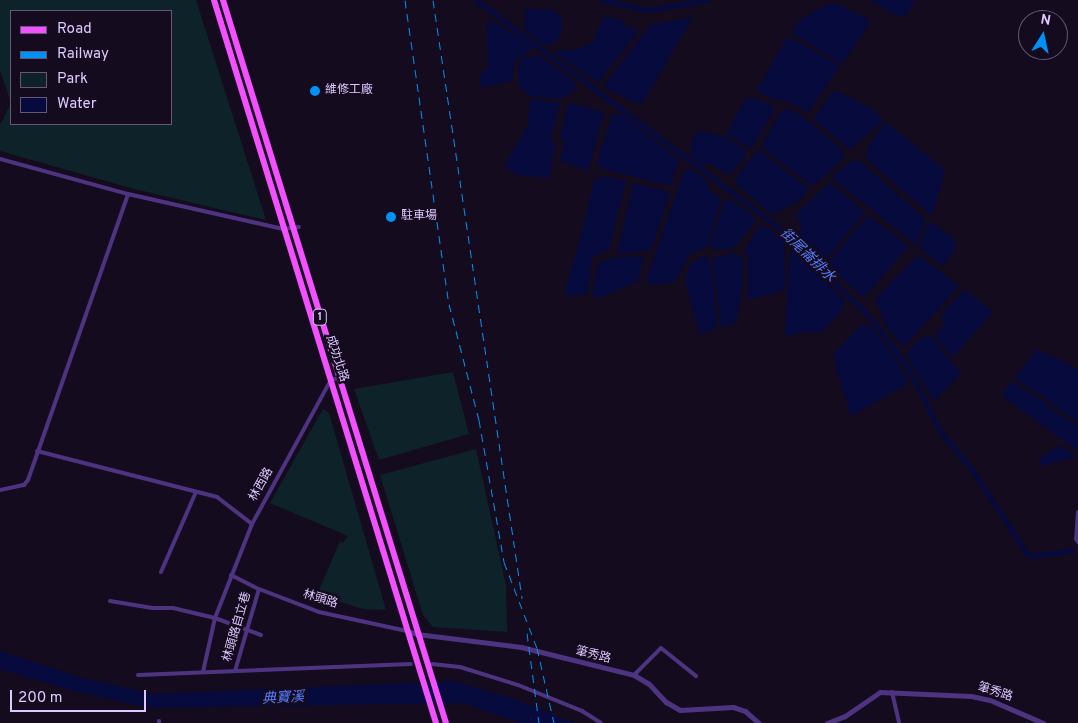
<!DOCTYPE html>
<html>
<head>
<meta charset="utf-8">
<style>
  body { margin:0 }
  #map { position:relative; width:1078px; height:723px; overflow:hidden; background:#140b1f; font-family:Overpass,"Noto Sans TC",sans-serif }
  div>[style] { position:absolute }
  .green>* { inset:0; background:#0e2229 }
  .water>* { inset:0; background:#070a3c }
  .canal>* { height:5px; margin:-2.5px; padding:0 2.5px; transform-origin:2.5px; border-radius:2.5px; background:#070a3c }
  .minor>* { height:4px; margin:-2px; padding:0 2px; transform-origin:2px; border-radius:2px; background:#4e3480 }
  .tertiary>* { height:5px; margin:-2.5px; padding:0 2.5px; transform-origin:2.5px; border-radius:2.5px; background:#4e3480 }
  .primary>* { height:6px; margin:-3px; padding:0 3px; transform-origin:3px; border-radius:3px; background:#f350ff }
  .rail>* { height:1px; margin-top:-0.5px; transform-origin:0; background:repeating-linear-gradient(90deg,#0091f4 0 8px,transparent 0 14px) }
  .dots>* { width:14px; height:14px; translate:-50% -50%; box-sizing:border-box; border:2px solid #140b1f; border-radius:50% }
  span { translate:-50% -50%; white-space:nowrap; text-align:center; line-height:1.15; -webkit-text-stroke:5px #140b1f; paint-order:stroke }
  .shield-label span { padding:1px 4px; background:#140b1f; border:1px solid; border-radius:4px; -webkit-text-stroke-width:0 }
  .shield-label { font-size:11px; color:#dfc9ff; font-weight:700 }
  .poi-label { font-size:12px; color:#dfc9ff }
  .left { translate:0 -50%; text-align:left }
  .street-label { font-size:12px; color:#dfc9ff }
  .water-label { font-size:14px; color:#577eff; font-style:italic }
  .legend { position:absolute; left:10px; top:10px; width:162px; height:115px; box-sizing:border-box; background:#140b1f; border:1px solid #655779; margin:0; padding:6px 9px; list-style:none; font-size:15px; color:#dfc9ff }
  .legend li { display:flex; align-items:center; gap:10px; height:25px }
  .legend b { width:25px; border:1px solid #655779 }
  .north { position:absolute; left:1018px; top:10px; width:50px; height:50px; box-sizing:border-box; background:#140b1f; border:1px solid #655779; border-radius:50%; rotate:10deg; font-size:14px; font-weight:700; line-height:20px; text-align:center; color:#dfc9ff }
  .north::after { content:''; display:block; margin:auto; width:18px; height:22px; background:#0091f4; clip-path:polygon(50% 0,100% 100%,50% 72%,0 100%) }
  .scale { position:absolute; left:10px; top:690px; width:136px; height:22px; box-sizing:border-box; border:2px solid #dfc9ff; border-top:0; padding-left:6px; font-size:15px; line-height:18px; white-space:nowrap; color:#dfc9ff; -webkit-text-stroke:4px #140b1f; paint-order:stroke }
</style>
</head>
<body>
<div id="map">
  <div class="green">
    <div style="clip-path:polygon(evenodd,0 0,196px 0,266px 220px,134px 189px,0 151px,0 125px,11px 103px,0 70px,0 0,171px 11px,171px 124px,11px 124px,11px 11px,171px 11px)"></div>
    <div style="clip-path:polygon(453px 372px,469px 434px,379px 460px,354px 389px)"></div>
    <div style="clip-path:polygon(323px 409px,329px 413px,386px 610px,363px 609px,317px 595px,340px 541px,343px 543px,348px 536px,270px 503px)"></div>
    <div style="clip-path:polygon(476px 449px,506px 585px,507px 632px,433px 627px,423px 615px,380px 475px)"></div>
  </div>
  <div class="water">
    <div style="clip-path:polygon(869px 0,915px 0,906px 15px,900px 17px)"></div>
    <div style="clip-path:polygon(828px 4px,838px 4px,868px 19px,870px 23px,842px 64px,791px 33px,800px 20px)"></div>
    <div style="clip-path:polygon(526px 8px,556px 11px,562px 20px,562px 25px,561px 34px,556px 42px,544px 46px,524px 28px)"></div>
    <div style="clip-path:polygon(603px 17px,620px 19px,626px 26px,636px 29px,637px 33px,598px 83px,555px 53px,557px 50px,575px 50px,593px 42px)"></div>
    <div style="clip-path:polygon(693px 17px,642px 104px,634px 102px,603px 87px,650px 25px)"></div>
    <div style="clip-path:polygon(487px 21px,496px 23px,533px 46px,528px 53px,515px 59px,512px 81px,481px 88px,480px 74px,488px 67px)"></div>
    <div style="clip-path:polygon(787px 38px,791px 38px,837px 64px,839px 68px,808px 113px,789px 102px,772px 99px,758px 92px,757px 89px)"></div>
    <div style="clip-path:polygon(540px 56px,575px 82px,574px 91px,560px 99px,530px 96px,518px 85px,518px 68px,521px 58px)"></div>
    <div style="clip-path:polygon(837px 91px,874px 110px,883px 121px,850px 150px,813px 119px,831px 93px)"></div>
    <div style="clip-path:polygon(750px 97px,771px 104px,774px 110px,753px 146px,749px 148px,726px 134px,746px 98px)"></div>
    <div style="clip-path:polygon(534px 99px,560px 103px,551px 137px,555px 146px,549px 178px,517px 175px,504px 166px,528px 125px,530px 100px)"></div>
    <div style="clip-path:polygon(568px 103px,604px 112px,588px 171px,560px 161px,564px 142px,560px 138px)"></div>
    <div style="clip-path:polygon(787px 108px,799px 114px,833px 141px,844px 153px,842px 160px,813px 186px,763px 149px,761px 145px,780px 113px)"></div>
    <div style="clip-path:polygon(622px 114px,679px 160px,670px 186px,600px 168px,597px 161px,612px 115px)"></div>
    <div style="clip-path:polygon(885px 122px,945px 170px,932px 216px,866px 159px,868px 146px)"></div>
    <div style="clip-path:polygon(700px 131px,726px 137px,746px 151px,746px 156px,729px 175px,708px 163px,703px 166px,690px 155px,693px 137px)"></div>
    <div style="clip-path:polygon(758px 150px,809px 188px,800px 200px,772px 215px,736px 184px,735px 180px,740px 172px)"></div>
    <div style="clip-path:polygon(853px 160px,861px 162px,926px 219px,916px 245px,834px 180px,833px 176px,835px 173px)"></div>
    <div style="clip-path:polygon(687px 169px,691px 169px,707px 181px,709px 190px,721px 199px,707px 247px,690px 254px,675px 281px,667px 284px,652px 285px,646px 281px,683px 173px)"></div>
    <div style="clip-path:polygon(605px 176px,626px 181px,609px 249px,592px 257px,588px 293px,568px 297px,565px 290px,581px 236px,594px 180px)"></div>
    <div style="clip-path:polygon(830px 182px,865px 212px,826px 260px,797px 234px,801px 229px,801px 223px,795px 215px)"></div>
    <div style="clip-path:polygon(633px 183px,670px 192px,651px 250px,617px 254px)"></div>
    <div style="clip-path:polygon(725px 199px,734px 201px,754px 217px,754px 223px,740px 241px,731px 249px,716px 250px,709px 246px)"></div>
    <div style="clip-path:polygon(868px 215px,909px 246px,864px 298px,834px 272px,829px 262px)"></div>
    <div style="clip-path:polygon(931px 222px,955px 240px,955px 251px,942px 266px,919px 247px,928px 223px)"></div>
    <div style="clip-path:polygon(765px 226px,784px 241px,785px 281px,782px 291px,750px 300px,748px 297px,748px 258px,745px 249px,759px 227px)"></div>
    <div style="clip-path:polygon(792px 249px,845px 300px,841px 312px,821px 333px,809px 332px,785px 336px,789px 252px)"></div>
    <div style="clip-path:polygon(735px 253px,744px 260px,741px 296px,736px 323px,721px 327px,712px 258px)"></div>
    <div style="clip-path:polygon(918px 255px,959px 286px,904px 347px,886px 326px,875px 299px)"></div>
    <div style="clip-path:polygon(644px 256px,638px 281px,600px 298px,592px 296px,598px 263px,612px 258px)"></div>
    <div style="clip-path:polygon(705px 256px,708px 258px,712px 272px,717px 327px,700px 335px,685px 281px,690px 264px,701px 257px)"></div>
    <div style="clip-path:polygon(963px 291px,966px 291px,993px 312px,953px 357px,935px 337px,945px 322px,941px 317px,942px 314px)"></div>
    <div style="clip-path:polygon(862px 324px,872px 327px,895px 357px,909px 383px,851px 416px,836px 368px,834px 353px)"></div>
    <div style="clip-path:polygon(925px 336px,931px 337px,961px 373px,934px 401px,906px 354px,915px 343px)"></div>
    <div style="clip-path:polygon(1037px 349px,1078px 369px,1078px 421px,1052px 406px,1050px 401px,1016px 380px,1015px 377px)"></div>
    <div style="clip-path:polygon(1011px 382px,1047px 403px,1049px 408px,1078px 425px,1078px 451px,1003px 397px,1003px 392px)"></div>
    <div style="clip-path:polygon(1060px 445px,1076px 457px,1041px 466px,1038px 459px)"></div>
    <div style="clip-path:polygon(0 651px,83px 678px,152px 694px,453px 681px,514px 699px,574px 723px,520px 723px,463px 703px,149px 708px,73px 691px,0 669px)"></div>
  </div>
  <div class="canal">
    <div style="left:476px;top:0;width:370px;rotate:36.9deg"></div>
    <div style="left:772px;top:222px;width:127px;rotate:44deg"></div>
    <div style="left:863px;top:310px;width:29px;rotate:49deg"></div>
    <div style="left:882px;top:332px;width:44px;rotate:54.2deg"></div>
    <div style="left:908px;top:368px;width:71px;rotate:63.1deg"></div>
    <div style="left:940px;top:431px;width:50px;rotate:50.6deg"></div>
    <div style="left:972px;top:470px;width:100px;rotate:56.8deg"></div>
    <div style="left:1027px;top:554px;width:4px;rotate:27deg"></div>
    <div style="left:1031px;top:556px;width:41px;rotate:-8.3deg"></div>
    <div style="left:602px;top:0;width:46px;rotate:12.5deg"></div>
    <div style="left:647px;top:10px;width:61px;rotate:-9.5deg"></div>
  </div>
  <div class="minor">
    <div style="left:0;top:159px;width:133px;rotate:15.3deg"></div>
    <div style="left:128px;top:194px;width:159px;rotate:12.7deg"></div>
    <div style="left:283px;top:229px;width:16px;rotate:-7deg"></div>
    <div style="left:37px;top:451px;width:186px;rotate:14.3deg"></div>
    <div style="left:217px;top:497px;width:44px;rotate:37.6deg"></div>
    <div style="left:0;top:490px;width:25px;rotate:-12deg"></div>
    <div style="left:24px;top:485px;width:6px;rotate:-51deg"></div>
    <div style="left:28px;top:480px;width:303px;rotate:-70.7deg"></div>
    <div style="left:1078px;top:512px;width:27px;rotate:94deg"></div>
    <div style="left:1076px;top:539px;width:4px;rotate:56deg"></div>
    <div style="left:161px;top:572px;width:87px;rotate:-66.4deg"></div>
    <div style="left:231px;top:575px;width:31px;rotate:27deg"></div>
    <div style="left:259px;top:589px;width:64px;rotate:21deg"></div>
    <div style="left:319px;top:612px;width:90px;rotate:12.2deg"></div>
    <div style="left:110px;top:601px;width:43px;rotate:9.5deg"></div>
    <div style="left:152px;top:608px;width:21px"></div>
    <div style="left:173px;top:608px;width:43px;rotate:13.4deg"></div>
    <div style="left:215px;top:618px;width:49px;rotate:20.3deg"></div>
    <div style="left:432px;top:664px;width:28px;rotate:6deg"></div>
    <div style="left:460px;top:667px;width:61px;rotate:17.2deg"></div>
    <div style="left:518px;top:685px;width:69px;rotate:22.1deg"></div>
    <div style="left:582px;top:711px;width:22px;rotate:32deg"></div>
    <div style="left:235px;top:671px;width:85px;rotate:-73.7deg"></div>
    <div style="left:203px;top:672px;width:55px;rotate:-77.5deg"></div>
    <div style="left:215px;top:618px;width:101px;rotate:-68.5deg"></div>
    <div style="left:252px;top:524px;width:164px;rotate:-61.3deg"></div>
    <div style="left:331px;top:380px;width:16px;rotate:-15deg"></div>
    <div style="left:138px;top:675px;width:273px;rotate:-2.3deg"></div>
    <div style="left:634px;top:675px;width:38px;rotate:-45deg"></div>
    <div style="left:661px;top:648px;width:45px;rotate:38.7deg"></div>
    <div style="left:892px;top:692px;width:32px;rotate:77deg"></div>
    <div style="left:159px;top:721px;width:2px;rotate:90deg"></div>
  </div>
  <div class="tertiary">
    <div style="left:407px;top:631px;width:10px;rotate:17deg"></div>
    <div style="left:417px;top:634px;width:105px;rotate:7.1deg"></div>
    <div style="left:521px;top:647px;width:116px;rotate:13.9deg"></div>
    <div style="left:634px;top:675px;width:17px;rotate:31deg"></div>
    <div style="left:649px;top:684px;width:25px;rotate:47deg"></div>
    <div style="left:666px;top:702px;width:16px;rotate:30deg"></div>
    <div style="left:680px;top:710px;width:53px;rotate:-3.2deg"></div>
    <div style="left:733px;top:707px;width:13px;rotate:18deg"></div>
    <div style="left:745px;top:711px;width:18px;rotate:41deg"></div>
    <div style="left:827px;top:723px;width:19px;rotate:-21deg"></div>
    <div style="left:845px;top:716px;width:42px;rotate:-34.4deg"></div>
    <div style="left:880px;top:692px;width:91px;rotate:2.5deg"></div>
    <div style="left:971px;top:696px;width:19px;rotate:12deg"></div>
    <div style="left:990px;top:700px;width:58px;rotate:23.5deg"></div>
  </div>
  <div class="primary">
    <div style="left:214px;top:0;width:756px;rotate:72.93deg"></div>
    <div style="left:223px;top:0;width:757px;rotate:72.86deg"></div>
  </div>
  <div class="rail">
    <div style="left:405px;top:0;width:307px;rotate:81.8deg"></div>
    <div style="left:449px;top:304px;width:120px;rotate:75.5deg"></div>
    <div style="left:479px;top:420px;width:144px;rotate:80deg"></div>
    <div style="left:504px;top:562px;width:92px;rotate:69deg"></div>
    <div style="left:537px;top:648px;width:77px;rotate:77.2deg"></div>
    <div style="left:433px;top:0;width:605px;rotate:81.53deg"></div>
    <div style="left:527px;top:633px;width:91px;rotate:82.4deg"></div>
  </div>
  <div class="dots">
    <div style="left:315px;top:91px;background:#0091f4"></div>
    <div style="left:391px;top:217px;background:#0091f4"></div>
  </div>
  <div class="shield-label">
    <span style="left:320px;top:317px">1</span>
  </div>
  <div class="poi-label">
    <span class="left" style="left:325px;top:91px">維修工廠</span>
    <span class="left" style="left:401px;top:217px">駐車場</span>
  </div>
  <div class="street-label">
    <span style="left:336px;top:359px;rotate:72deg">成功北路</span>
    <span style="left:262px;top:485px;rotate:-61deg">林西路</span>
    <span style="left:320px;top:600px;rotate:17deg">林頭路</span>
    <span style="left:238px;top:627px;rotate:-74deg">林頭路自立巷</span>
    <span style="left:593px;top:656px;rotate:14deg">筆秀路</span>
    <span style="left:995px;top:693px;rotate:18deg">筆秀路</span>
  </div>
  <div class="water-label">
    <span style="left:807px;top:256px;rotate:44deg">街尾崙排水</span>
    <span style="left:283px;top:699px;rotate:-3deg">典寶溪</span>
  </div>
  <ul class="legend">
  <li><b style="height:6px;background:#f350ff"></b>Road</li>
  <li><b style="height:6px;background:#0091f4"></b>Railway</li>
  <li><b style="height:14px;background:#0e2229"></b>Park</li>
  <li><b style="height:14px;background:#070a3c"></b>Water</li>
  </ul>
  <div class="north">N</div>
  <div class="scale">200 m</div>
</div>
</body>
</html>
